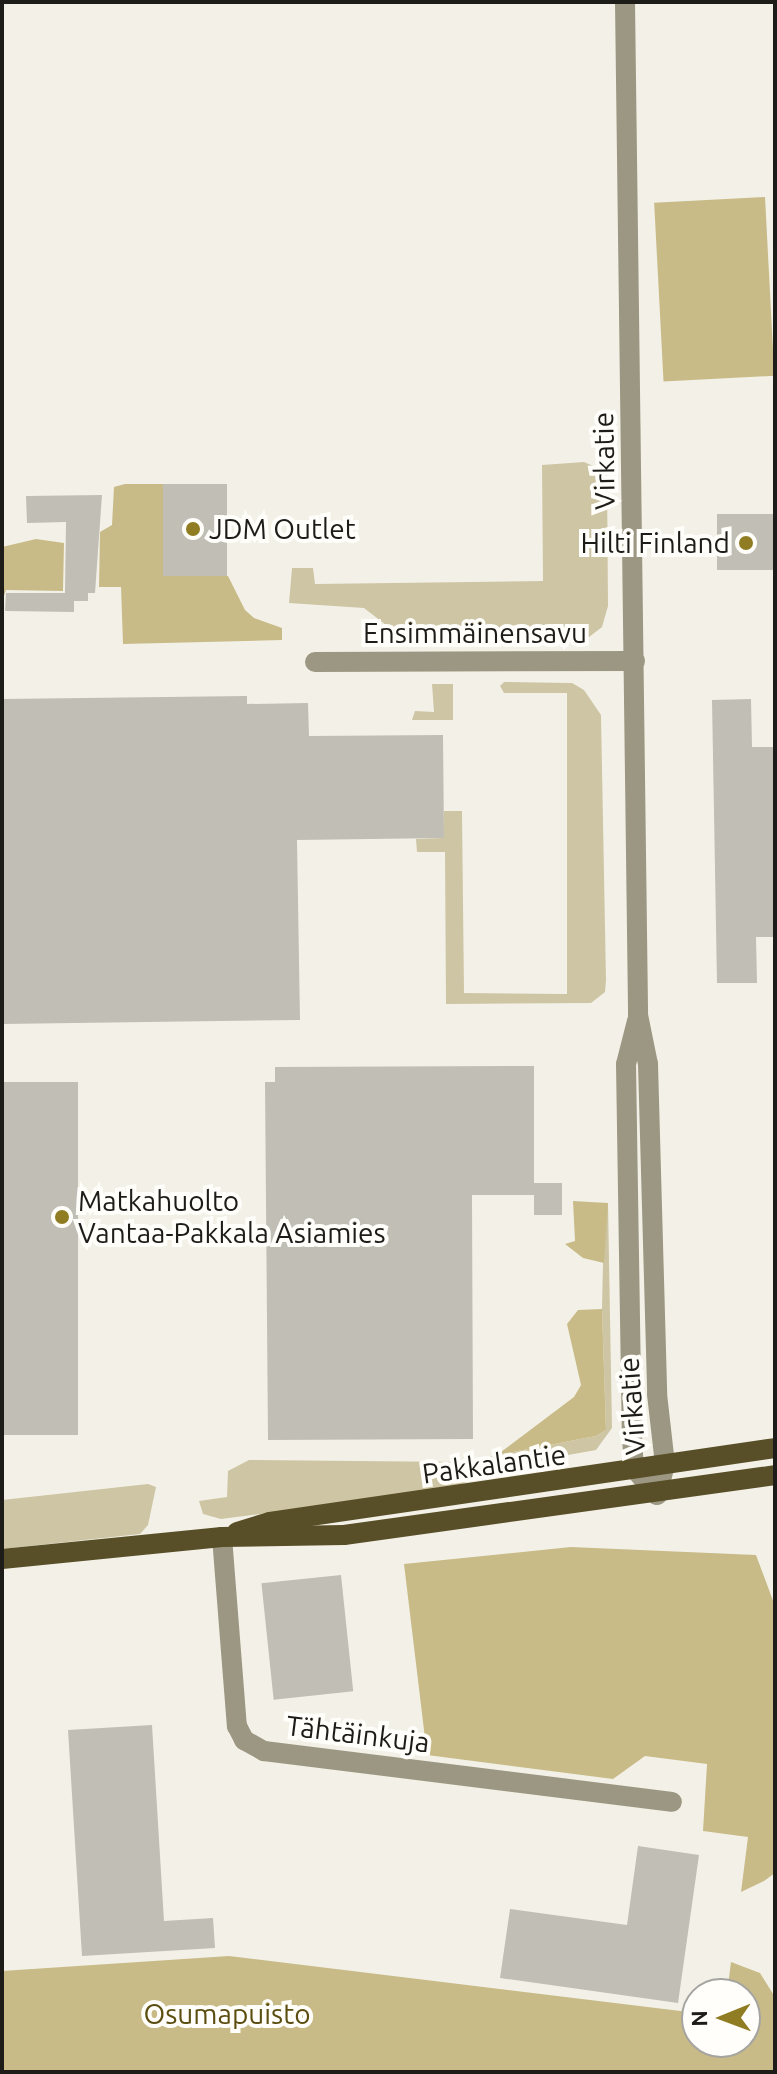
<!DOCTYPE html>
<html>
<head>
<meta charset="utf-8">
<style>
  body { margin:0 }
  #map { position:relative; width:777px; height:2074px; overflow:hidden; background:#f3f1e7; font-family:Ubuntu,sans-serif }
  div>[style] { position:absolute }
  .green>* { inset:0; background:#cdc5a4 }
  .forest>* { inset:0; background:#c8bb88; transform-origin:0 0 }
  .building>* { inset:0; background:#c0beb5; transform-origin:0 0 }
  .minor>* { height:20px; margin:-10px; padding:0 10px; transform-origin:10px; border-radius:10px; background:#9c9782 }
  .major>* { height:20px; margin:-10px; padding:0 10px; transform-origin:10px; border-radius:10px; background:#584e27 }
  .dots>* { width:22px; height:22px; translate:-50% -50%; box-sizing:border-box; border:4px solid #fffefa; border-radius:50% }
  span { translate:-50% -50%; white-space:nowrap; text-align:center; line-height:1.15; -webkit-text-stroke:8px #fffefa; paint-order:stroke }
  .street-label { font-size:28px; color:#1d1c18 }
  .poi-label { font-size:28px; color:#1d1c18 }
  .left { translate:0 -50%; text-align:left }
  .right { translate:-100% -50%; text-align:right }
  .park-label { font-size:28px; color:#5c4e11 }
  .frame { position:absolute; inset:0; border:4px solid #1d1c18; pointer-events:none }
  .north { position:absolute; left:681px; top:1978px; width:80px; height:80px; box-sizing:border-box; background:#fffefa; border:2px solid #a5a4a0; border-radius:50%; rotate:269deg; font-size:22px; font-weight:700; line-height:32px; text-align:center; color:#1d1c18 }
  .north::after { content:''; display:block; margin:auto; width:28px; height:36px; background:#907c22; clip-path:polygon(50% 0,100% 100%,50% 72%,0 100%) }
</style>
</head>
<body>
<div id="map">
  <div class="green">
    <div style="clip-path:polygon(584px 462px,607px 472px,608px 606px,602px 627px,589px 637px,392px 642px,386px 625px,364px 608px,289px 603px,292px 568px,313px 568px,315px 584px,543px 581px,542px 465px)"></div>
    <div style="clip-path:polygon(504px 682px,572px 683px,584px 690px,601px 715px,606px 980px,605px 992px,591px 1003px,446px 1004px,445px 852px,417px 852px,416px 839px,443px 838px,444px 811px,462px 811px,464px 993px,567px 994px,567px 693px,504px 693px,500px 686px)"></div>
    <div style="clip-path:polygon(432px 684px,453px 684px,453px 720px,412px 720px,415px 711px,434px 712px)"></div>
    <div style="clip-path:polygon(608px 1203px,612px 1428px,596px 1450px,495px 1468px,450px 1490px,221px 1519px,203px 1514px,199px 1501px,227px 1497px,228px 1471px,249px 1460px,461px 1462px,596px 1436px,606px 1430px,602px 1309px,604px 1214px)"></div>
    <div style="clip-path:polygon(148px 1484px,156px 1487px,148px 1525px,140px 1534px,2px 1549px,2px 1500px)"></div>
  </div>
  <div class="forest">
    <div style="left:765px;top:197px;width:179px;height:111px;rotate:87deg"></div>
    <div style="clip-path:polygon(125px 484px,163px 484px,164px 576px,228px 576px,245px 610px,254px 618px,282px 628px,282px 640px,123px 644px,121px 587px,99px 587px,100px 532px,112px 525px,114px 487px)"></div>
    <div style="clip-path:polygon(36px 539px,64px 543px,63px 591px,6px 590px,2px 602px,2px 547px)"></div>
    <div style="clip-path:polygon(573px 1201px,608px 1203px,604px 1263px,583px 1258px,565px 1244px,575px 1241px)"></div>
    <div style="clip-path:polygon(602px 1309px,606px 1430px,596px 1436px,497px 1455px,574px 1397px,581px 1385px,567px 1324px,578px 1310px)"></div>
    <div style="clip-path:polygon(571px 1547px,756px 1555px,775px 1606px,775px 1873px,764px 1881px,741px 1892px,748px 1837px,703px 1831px,707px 1764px,645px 1756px,613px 1779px,427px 1755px,404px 1564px)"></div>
    <div style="clip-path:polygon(229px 1956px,697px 2013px,697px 2042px,745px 2042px,745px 1994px,727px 1994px,731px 1962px,760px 1973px,775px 1997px,775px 2072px,2px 2072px,2px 1971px)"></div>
  </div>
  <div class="building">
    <div style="left:163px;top:484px;width:64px;height:92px"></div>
    <div style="clip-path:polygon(102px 495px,95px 593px,88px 593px,88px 601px,74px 601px,74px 612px,5px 611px,6px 593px,65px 593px,66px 522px,27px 523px,26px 496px)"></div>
    <div style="left:775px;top:514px;width:56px;height:58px;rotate:90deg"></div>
    <div style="clip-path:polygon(247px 696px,247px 704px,308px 703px,309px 736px,443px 735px,444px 838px,297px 840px,300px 1020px,2px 1024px,2px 699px)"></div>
    <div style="clip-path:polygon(751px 699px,752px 747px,775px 747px,775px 937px,756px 937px,757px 983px,717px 983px,712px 700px)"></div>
    <div style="clip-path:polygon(534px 1066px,534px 1183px,562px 1183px,562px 1215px,534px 1215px,534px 1195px,472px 1195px,473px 1439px,268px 1440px,265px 1082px,275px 1082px,275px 1067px)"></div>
    <div style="left:2px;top:1082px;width:76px;height:353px"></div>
    <div style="left:341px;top:1575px;width:117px;height:80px;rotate:84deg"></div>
    <div style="clip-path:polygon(152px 1725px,164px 1921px,213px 1918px,215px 1948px,82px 1956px,68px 1730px)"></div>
    <div style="clip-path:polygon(638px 1846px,699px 1855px,678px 2003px,500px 1978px,510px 1909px,627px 1925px)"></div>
  </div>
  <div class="minor">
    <div style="left:625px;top:2px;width:1013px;rotate:89.26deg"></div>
    <div style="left:638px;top:1015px;width:50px;rotate:78.5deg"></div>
    <div style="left:648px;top:1064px;width:330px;rotate:88.4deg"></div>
    <div style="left:657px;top:1394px;width:70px;rotate:83.5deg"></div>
    <div style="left:665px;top:1464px;width:32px;rotate:104deg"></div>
    <div style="left:315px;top:662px;width:320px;rotate:-0.2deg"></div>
    <div style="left:637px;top:1021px;width:44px;rotate:104.3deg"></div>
    <div style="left:626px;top:1064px;width:371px;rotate:89.1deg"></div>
    <div style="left:632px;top:1435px;width:33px;rotate:87deg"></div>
    <div style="left:634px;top:1468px;width:35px;rotate:50deg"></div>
    <div style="left:222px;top:1537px;width:190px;rotate:85.5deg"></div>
    <div style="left:237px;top:1726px;width:16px;rotate:63deg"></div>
    <div style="left:244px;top:1740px;width:23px;rotate:29deg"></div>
    <div style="left:264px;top:1751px;width:411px;rotate:7.1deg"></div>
  </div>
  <div class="major">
    <div style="left:237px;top:1532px;width:34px;rotate:-17deg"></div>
    <div style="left:270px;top:1522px;width:510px;rotate:-8.34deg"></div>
    <div style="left:2px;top:1559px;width:221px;rotate:-5.7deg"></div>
    <div style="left:222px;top:1537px;width:122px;rotate:-0.9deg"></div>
    <div style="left:344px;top:1535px;width:435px;rotate:-7.9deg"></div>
  </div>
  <div class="dots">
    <div style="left:193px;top:529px;background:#907c22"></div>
    <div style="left:746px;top:543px;background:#907c22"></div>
    <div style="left:62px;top:1217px;background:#907c22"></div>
  </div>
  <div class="street-label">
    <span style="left:604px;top:461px;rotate:-91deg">Virkatie</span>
    <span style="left:475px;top:633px">Ensimmäinensavu</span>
    <span style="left:632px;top:1406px;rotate:-94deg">Virkatie</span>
    <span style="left:494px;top:1464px;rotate:-8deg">Pakkalantie</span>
    <span style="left:358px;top:1734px;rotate:7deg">Tähtäinkuja</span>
  </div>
  <div class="poi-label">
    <span class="left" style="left:209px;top:529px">JDM Outlet</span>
    <span class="right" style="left:730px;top:543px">Hilti Finland</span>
    <span class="left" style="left:78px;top:1217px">Matkahuolto<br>Vantaa-Pakkala Asiamies</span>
  </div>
  <div class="park-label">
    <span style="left:227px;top:2014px">Osumapuisto</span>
  </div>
  <div class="frame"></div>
  <div class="north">N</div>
</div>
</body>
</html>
